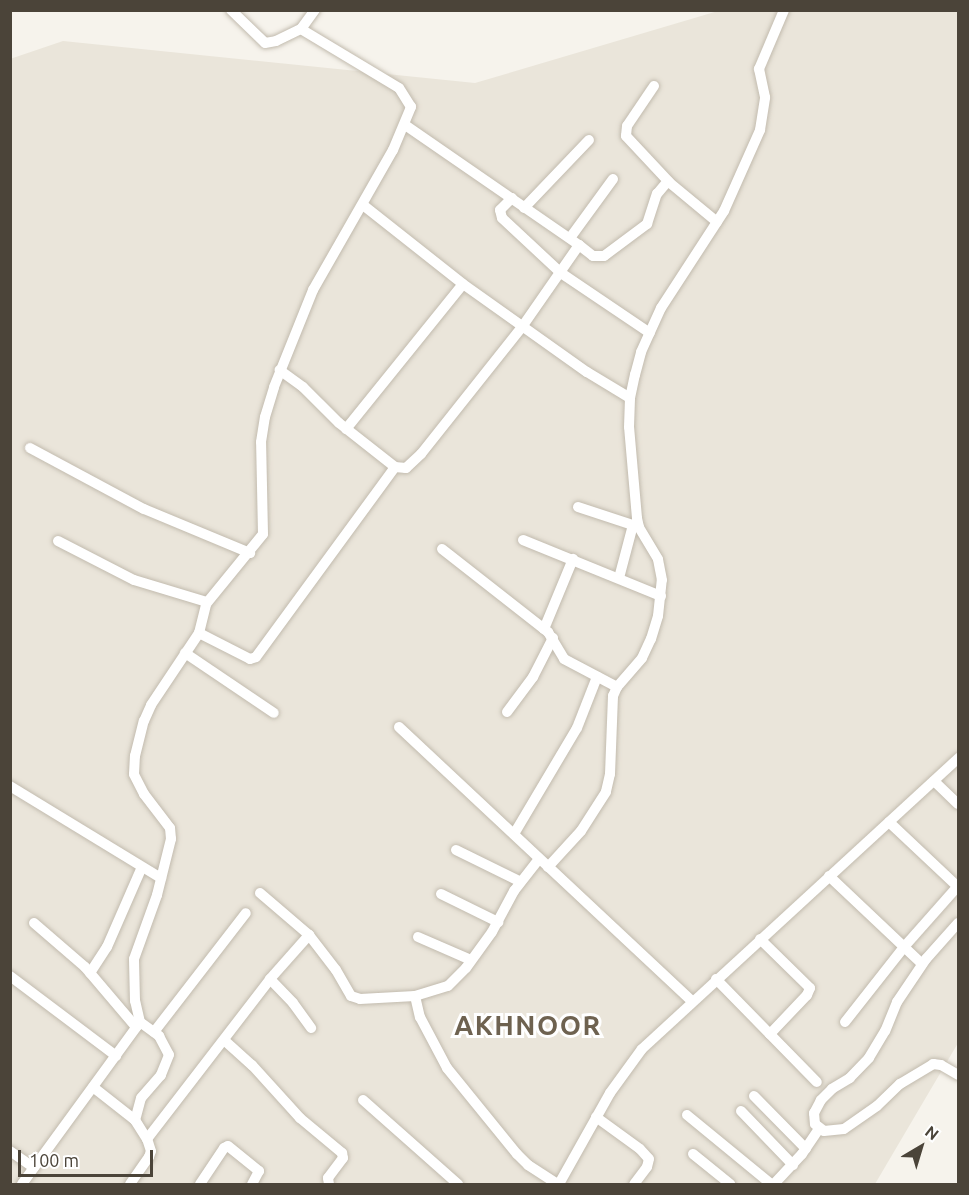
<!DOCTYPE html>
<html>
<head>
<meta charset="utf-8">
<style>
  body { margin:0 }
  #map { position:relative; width:969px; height:1195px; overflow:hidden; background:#f6f3ec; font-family:Ubuntu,sans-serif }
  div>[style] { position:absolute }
  .residential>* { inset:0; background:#eae5da }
  .roads { filter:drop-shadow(0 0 2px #c2bbae) drop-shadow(0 0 2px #c2bbae) }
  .minor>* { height:10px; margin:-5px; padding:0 5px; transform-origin:5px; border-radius:5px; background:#fff }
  span { translate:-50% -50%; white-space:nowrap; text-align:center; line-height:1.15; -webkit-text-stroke:6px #fff; paint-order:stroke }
  .district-label { font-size:27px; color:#6e6250; font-weight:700; letter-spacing:1.5px }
  .frame { position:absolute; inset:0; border:12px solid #4b4439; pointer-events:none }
  .north { position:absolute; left:891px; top:1117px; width:60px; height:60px; -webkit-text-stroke:4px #fff; paint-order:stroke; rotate:38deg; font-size:16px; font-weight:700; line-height:24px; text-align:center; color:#4b4439 }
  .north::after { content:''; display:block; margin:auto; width:21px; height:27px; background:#4b4439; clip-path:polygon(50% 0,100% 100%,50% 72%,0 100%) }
  .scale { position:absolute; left:18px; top:1150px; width:135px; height:27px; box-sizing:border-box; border:3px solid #4b4439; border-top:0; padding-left:8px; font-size:18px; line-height:21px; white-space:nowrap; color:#4b4439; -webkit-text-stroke:4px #fff; paint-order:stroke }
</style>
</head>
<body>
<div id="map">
  <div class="residential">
    <div style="clip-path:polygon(718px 11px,958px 11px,958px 1043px,875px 1184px,11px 1184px,10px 59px,63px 41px,475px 83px)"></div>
  </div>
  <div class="roads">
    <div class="minor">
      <div style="left:231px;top:10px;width:47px;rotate:44.1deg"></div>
      <div style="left:265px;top:43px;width:11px;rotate:-10deg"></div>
      <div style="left:276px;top:41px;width:28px;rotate:-26deg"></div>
      <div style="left:654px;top:86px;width:48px;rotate:124deg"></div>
      <div style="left:627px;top:126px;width:10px;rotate:96deg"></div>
      <div style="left:626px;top:136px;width:64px;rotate:46.9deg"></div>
      <div style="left:670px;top:183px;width:61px;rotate:39.7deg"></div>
      <div style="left:512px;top:198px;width:17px;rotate:135deg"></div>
      <div style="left:500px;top:210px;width:8px;rotate:76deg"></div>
      <div style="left:502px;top:218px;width:81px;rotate:43deg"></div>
      <div style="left:561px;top:273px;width:107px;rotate:34deg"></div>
      <div style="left:363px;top:205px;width:127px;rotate:38.3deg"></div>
      <div style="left:463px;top:284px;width:152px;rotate:35.4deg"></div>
      <div style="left:587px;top:372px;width:50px;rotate:31.2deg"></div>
      <div style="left:524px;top:208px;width:94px;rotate:-46.3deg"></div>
      <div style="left:570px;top:238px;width:73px;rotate:-53.9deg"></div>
      <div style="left:579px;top:245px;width:18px;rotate:38deg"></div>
      <div style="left:593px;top:256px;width:11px"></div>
      <div style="left:604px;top:256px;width:54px;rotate:-36.7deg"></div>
      <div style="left:647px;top:224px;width:32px;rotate:-72deg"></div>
      <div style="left:657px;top:194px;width:17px;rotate:-50deg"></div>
      <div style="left:346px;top:429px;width:186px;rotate:-51.1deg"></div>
      <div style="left:30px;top:448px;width:129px;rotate:28.2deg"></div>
      <div style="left:144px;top:509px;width:115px;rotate:22.5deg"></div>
      <div style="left:395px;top:467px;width:11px;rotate:5deg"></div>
      <div style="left:406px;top:468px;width:21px;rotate:-43deg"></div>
      <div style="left:421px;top:454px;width:162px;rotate:-51.5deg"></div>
      <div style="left:522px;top:327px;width:100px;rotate:-55.2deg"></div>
      <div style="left:579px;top:245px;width:211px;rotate:-145.4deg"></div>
      <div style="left:578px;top:507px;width:64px;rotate:18.2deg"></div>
      <div style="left:523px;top:540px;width:149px;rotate:22.1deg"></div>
      <div style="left:58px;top:541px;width:85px;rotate:27.2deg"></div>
      <div style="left:134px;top:580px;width:76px;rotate:16.8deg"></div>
      <div style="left:442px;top:549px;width:135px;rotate:38.1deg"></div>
      <div style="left:548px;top:632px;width:31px;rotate:59deg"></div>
      <div style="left:564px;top:659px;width:60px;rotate:27.8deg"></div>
      <div style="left:617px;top:687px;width:10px;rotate:114deg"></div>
      <div style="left:613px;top:696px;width:78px;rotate:92.2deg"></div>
      <div style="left:610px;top:774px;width:18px;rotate:103deg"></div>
      <div style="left:606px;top:792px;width:46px;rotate:122.7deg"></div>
      <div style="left:581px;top:831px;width:49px;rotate:132.5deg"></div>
      <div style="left:619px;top:578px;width:55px;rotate:-75.2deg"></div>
      <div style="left:544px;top:629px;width:76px;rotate:-67.5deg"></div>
      <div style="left:199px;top:633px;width:57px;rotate:27deg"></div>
      <div style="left:250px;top:659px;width:6px;rotate:-18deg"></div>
      <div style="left:256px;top:657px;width:235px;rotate:-53.8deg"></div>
      <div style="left:395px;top:467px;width:71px;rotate:-141.8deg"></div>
      <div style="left:339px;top:423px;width:51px;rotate:-135deg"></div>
      <div style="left:303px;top:387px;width:29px;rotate:-144deg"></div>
      <div style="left:185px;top:653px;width:107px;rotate:34deg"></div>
      <div style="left:617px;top:687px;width:38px;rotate:-49deg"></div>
      <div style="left:642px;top:658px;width:21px;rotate:-65deg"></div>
      <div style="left:651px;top:639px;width:24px;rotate:-73deg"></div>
      <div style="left:658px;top:616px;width:36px;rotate:-84deg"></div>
      <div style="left:662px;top:580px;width:21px;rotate:-101deg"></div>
      <div style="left:658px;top:559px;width:37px;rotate:-121deg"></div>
      <div style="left:639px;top:527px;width:9px;rotate:-103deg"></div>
      <div style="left:637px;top:518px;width:91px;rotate:-95deg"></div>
      <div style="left:629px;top:427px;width:29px;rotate:-88deg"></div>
      <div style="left:630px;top:398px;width:24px;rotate:-78deg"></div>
      <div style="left:635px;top:375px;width:24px;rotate:-75deg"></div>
      <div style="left:641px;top:352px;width:48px;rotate:-65.6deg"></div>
      <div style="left:661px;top:308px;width:116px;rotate:-57deg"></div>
      <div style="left:724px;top:211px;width:89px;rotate:-66deg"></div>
      <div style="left:760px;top:130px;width:33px;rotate:-81deg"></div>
      <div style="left:765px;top:97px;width:29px;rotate:-102deg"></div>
      <div style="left:759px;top:69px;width:64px;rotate:-67deg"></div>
      <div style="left:507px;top:712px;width:44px;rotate:-53.4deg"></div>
      <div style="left:533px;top:677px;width:44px;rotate:-62.9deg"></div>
      <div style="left:399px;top:727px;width:401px;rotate:43.1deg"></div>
      <div style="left:934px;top:781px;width:33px;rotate:44deg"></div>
      <div style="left:10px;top:786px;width:177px;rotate:31.4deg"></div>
      <div style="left:889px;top:822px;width:95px;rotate:43.3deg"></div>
      <div style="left:514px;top:834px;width:123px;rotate:-59.3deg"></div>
      <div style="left:577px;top:728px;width:55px;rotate:-68.6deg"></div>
      <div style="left:456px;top:850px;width:72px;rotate:26.2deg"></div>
      <div style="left:829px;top:876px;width:128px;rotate:43.4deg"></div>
      <div style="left:260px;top:893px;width:65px;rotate:40.6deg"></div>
      <div style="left:309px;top:935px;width:44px;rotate:52.4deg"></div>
      <div style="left:336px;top:970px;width:30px;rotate:60deg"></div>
      <div style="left:351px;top:996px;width:9px;rotate:18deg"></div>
      <div style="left:360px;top:999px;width:55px;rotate:-3.1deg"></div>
      <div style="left:415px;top:996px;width:34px;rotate:-17deg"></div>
      <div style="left:448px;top:986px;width:25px;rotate:-45deg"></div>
      <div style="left:466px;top:968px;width:44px;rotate:-54.2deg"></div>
      <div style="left:492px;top:932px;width:47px;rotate:-61.8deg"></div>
      <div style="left:514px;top:891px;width:41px;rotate:-52deg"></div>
      <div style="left:441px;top:894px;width:64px;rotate:26.2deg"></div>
      <div style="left:34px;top:923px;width:67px;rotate:40.8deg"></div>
      <div style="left:85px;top:967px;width:79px;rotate:49.6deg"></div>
      <div style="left:958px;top:923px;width:48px;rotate:131.6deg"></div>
      <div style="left:926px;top:959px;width:52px;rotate:124deg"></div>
      <div style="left:897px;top:1002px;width:31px;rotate:112deg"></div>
      <div style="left:885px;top:1031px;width:31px;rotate:121deg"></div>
      <div style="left:869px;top:1058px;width:28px;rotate:134deg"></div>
      <div style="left:850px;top:1078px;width:21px;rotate:149deg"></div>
      <div style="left:832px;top:1089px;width:16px;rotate:135deg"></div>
      <div style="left:821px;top:1100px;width:15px;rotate:118deg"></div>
      <div style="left:814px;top:1113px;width:11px;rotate:85deg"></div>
      <div style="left:815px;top:1124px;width:11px;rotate:38deg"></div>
      <div style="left:824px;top:1131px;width:20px;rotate:-6deg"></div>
      <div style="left:844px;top:1129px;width:40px;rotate:-34.9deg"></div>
      <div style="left:877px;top:1106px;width:32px;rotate:-44deg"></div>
      <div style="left:900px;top:1084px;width:39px;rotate:-31deg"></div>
      <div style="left:933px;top:1064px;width:8px;rotate:7deg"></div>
      <div style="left:941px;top:1065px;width:20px;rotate:30deg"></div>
      <div style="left:418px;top:937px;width:58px;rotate:23.5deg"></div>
      <div style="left:760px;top:939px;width:70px;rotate:44.4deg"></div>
      <div style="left:810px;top:988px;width:8px;rotate:113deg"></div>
      <div style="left:807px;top:995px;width:54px;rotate:133.5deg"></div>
      <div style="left:90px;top:973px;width:31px;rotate:-57deg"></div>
      <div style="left:107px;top:947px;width:87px;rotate:-66.4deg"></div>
      <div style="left:10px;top:976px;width:133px;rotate:37deg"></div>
      <div style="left:270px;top:979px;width:33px;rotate:46deg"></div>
      <div style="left:293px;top:1003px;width:31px;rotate:54deg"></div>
      <div style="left:716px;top:979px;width:144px;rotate:45.6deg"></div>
      <div style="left:415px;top:996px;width:22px;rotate:77deg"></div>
      <div style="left:420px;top:1017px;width:58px;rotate:62.1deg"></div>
      <div style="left:447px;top:1068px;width:111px;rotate:50.9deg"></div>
      <div style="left:517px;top:1154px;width:16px;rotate:45deg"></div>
      <div style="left:528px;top:1165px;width:35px;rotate:33deg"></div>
      <div style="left:140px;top:1022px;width:22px;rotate:-103deg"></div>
      <div style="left:135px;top:1001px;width:42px;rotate:-91.4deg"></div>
      <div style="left:134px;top:959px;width:68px;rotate:-70.2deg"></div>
      <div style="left:157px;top:895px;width:58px;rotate:-76deg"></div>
      <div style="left:171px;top:839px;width:11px;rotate:-95deg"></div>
      <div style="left:170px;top:828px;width:43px;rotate:-127.4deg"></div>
      <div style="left:144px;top:794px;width:22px;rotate:-117deg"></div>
      <div style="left:134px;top:774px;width:18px;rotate:-87deg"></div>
      <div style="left:135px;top:756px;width:36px;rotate:-76deg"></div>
      <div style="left:144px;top:721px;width:17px;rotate:-66deg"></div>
      <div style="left:151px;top:705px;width:87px;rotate:-56.3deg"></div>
      <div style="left:199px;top:633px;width:30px;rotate:-76deg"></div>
      <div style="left:206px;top:604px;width:90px;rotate:-50.8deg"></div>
      <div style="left:263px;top:534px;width:92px;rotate:-91.2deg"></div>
      <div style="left:261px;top:442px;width:25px;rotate:-81deg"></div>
      <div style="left:265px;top:417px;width:31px;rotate:-73deg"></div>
      <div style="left:274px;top:387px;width:105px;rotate:-68.1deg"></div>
      <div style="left:313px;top:290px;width:161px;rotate:-60.3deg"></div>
      <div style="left:393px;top:150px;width:47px;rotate:-67.3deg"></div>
      <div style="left:411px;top:107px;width:22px;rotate:-122deg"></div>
      <div style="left:399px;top:88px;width:114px;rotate:-149deg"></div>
      <div style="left:301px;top:29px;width:24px;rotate:-54deg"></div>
      <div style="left:845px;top:1022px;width:95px;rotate:-51.8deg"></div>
      <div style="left:904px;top:947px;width:81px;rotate:-48.5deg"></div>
      <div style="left:154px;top:1032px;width:150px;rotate:-52.3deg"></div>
      <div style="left:224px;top:1040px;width:38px;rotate:42deg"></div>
      <div style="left:252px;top:1065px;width:72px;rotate:47.8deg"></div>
      <div style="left:300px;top:1118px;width:55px;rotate:39.8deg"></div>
      <div style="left:342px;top:1153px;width:5px;rotate:79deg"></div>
      <div style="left:343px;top:1158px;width:25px;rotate:127deg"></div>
      <div style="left:328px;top:1178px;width:6px;rotate:81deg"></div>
      <div style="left:93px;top:1087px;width:53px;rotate:38.2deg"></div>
      <div style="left:135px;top:1120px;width:22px;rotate:58deg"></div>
      <div style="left:754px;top:1096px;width:74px;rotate:45.5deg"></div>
      <div style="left:363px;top:1100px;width:127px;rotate:41.5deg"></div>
      <div style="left:741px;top:1111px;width:75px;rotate:46.1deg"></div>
      <div style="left:687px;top:1115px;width:109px;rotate:39.4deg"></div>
      <div style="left:596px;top:1117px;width:54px;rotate:36deg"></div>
      <div style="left:640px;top:1149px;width:13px;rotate:48deg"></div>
      <div style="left:649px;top:1159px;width:8px;rotate:104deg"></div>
      <div style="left:647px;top:1167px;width:21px;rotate:127deg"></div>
      <div style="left:10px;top:1151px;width:29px;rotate:35deg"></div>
      <div style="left:693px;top:1154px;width:48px;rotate:39deg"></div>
      <div style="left:22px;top:1184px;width:200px;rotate:-53.9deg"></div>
      <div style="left:140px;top:1022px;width:24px;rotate:36deg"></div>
      <div style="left:159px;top:1036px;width:21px;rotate:62deg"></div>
      <div style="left:169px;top:1055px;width:22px;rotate:112deg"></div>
      <div style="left:161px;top:1075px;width:30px;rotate:131deg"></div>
      <div style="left:141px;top:1098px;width:23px;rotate:105deg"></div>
      <div style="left:130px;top:1184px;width:33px;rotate:-55deg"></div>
      <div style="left:149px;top:1157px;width:6px;rotate:-72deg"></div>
      <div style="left:151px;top:1151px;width:13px;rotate:-108deg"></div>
      <div style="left:147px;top:1139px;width:202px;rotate:-52.4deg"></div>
      <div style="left:270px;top:979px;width:59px;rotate:-48.4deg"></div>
      <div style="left:200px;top:1184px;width:43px;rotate:-56.3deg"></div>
      <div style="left:224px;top:1148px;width:4px;rotate:-27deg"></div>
      <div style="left:228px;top:1146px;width:40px;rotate:39deg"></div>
      <div style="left:259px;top:1171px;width:15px;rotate:118deg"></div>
      <div style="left:559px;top:1184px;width:104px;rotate:-60.7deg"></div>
      <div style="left:610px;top:1093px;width:54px;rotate:-54deg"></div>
      <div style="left:642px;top:1049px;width:430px;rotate:-42.6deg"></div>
      <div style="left:774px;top:1184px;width:41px;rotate:-47deg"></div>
      <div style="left:802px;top:1154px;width:30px;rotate:-56deg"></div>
    </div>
  </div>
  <div class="district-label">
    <span style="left:528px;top:1026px">AKHNOOR</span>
  </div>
  <div class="frame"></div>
  <div class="north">N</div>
  <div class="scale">100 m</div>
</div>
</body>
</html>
